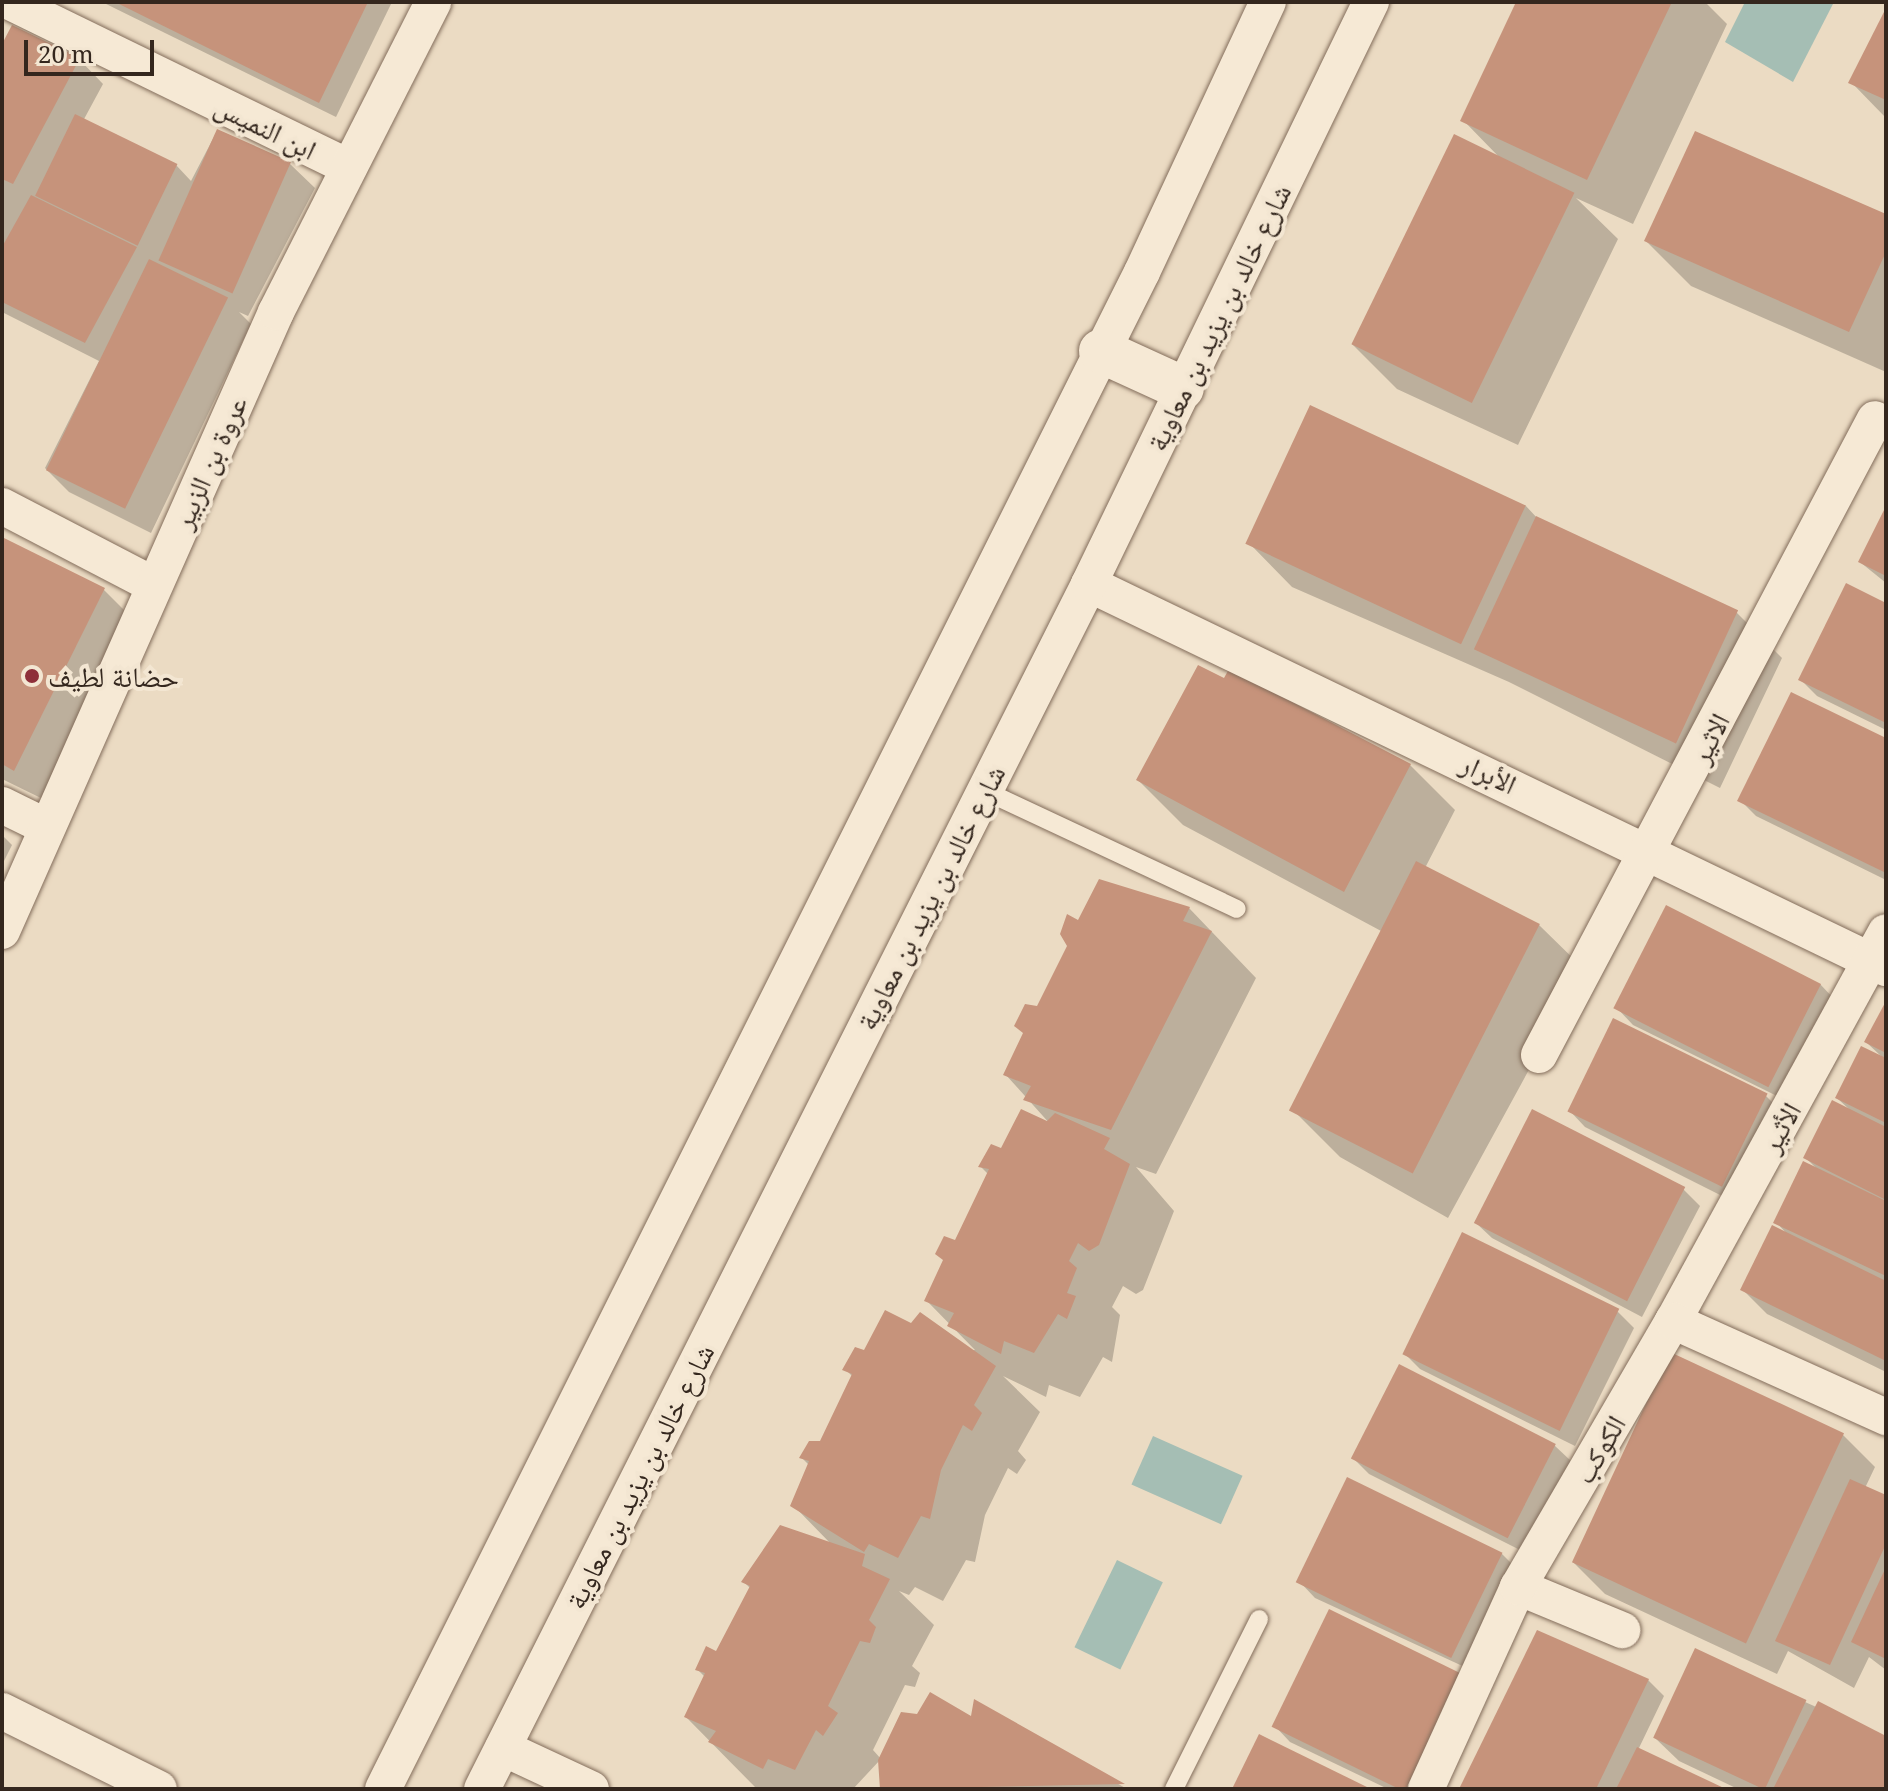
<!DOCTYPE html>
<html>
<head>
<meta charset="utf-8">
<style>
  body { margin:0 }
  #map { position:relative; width:1888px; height:1791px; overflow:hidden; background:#ebdbc3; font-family:"Noto Serif","Noto Naskh Arabic",serif }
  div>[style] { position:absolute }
  .water>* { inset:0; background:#a5beb4; transform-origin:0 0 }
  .shadow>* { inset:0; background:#0003 }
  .building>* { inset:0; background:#c6937b; transform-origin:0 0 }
  .roads { filter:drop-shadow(0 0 2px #836d5b) drop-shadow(0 0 2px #836d5b) }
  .service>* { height:18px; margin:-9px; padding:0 9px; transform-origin:9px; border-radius:9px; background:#f6e9d5 }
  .minor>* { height:36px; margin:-18px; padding:0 18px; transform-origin:18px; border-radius:18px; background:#f6e9d5 }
  .secondary>* { height:44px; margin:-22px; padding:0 22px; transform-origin:22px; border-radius:22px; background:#f6e9d5 }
  .dots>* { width:22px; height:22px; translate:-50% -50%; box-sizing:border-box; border:4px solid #f3e6d2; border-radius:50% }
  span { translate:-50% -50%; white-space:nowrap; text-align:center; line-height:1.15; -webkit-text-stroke:8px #f3e6d2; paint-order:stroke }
  .street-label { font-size:28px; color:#34271e }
  .poi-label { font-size:28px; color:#34271e }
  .left { translate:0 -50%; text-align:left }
  .frame { position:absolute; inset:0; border:4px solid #34271e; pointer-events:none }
  .scale { position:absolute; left:24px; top:40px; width:130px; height:36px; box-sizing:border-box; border:4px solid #34271e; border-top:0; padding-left:10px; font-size:24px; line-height:28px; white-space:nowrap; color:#34271e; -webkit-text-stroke:6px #f3e6d2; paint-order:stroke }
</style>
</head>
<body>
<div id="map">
  <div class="water">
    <div style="clip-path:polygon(1745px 2px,1834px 2px,1793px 82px,1725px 42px)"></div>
    <div style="left:1153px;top:1436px;width:98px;height:53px;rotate:24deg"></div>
    <div style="left:1117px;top:1560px;width:51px;height:97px;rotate:26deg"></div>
  </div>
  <div class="shadow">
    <div style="clip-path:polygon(102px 2px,392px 2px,336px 117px)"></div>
    <div style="clip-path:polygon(1519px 2px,1705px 2px,1727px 24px,1633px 224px,1576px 198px,1618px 239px,1518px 445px,1397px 389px,1352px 344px,1500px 158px,1463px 120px)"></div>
    <div style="clip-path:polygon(1886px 12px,1886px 118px,1851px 82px)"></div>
    <div style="clip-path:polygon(2px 48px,79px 59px,103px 84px,83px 121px,176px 165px,191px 181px,217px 131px,290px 164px,315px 188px,248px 316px,239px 312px,251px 324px,151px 533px,69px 492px,45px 468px,99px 361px,2px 312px)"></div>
    <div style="clip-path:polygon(1886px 216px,1886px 372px,1691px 286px,1646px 241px)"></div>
    <div style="clip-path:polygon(1525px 505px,1539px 520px,1737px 613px,1782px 658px,1720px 788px,1509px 682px,1292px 587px,1248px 542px)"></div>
    <div style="clip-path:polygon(1886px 511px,1886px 583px,1860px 562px)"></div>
    <div style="clip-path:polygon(2px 539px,104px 590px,136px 622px,47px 801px,2px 779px)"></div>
    <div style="clip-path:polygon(1886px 605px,1886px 730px,1817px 696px,1800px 679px)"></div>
    <div style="clip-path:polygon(1792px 695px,1886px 740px,1886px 880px,1756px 816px,1740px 800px)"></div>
    <div style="clip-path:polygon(1410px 765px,1455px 810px,1425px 868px,1539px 925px,1584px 969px,1448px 1218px,1340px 1157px,1295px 1112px,1383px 932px,1183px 825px,1138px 780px)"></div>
    <div style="clip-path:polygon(2px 835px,12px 845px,2px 865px)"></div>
    <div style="clip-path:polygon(1189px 908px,1256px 978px,1156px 1174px,1136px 1167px,1174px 1211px,1143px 1290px,1136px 1294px,1123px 1286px,1112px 1307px,1120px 1315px,1112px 1362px,1103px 1357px,1080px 1397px,1049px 1385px,1046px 1397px,1003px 1376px,1040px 1412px,1018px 1451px,1026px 1460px,1017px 1474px,1008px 1468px,985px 1515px,975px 1562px,966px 1560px,943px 1601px,915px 1587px,909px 1595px,899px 1591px,934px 1625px,912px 1666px,920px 1673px,915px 1687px,905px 1685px,873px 1750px,881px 1759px,973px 1719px,976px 1702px,1127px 1789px,882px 1789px,880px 1760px,853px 1789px,755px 1787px,686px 1717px,706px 1678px,697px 1669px,716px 1654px,751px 1589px,744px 1582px,832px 1545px,793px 1505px,809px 1465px,802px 1458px,821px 1443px,853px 1377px,845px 1369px,865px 1353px,975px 1350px,927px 1301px,989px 1175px,981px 1167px,1051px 1125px,1006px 1075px,1079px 923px)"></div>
    <div style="clip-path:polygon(1820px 984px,1836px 1001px,1785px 1100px,1633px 1025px,1617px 1008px)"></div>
    <div style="clip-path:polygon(1886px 1005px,1886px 1372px,1767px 1314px,1742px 1289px,1788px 1235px,1776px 1222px,1817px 1169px,1805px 1157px,1851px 1111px,1837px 1098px,1882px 1057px,1866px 1042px)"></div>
    <div style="clip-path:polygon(1766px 1096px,1782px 1112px,1736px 1203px,1585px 1127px,1569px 1110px)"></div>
    <div style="clip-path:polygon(1533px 1112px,1684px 1190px,1700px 1206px,1642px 1317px,1492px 1238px,1475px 1222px)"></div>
    <div style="clip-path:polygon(1618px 1312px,1634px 1328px,1575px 1446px,1420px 1369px,1404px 1353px)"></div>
    <div style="clip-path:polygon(1671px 1355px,1843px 1435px,1875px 1467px,1865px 1488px,1886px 1497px,1886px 1670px,1869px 1657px,1854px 1688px,1788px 1651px,1777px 1674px,1605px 1594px,1573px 1562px)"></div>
    <div style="clip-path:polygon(1554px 1445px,1571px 1461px,1524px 1552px,1369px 1474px,1353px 1458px)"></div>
    <div style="clip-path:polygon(1501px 1553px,1518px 1570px,1469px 1669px,1315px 1598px,1299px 1581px)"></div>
    <div style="clip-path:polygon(1648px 1680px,1664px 1696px,1638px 1750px,1722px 1789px,1461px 1789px)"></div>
    <div style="clip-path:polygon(1805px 1702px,1886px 1738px,1886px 1789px,1738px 1789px,1679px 1761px,1654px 1737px)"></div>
    <div style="clip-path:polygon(1274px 1725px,1430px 1789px,1388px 1789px,1290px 1742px)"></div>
  </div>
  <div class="building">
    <div style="clip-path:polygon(115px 2px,368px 2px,319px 103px)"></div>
    <div style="clip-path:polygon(1516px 2px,1672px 2px,1587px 180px,1460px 121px)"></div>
    <div style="clip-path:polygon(1886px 8px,1886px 100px,1848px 83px)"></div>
    <div style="clip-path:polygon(12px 25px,80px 58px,13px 184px,2px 179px,2px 44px)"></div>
    <div style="left:75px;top:114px;width:114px;height:91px;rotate:26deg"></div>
    <div style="left:217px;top:129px;width:81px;height:144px;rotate:24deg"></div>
    <div style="clip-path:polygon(1695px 131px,1886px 214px,1886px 252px,1849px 332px,1644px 241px)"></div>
    <div style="left:1454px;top:134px;width:134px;height:234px;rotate:26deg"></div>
    <div style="clip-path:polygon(31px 195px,137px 247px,85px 343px,2px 302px,2px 247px)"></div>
    <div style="left:149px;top:259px;width:88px;height:235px;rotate:26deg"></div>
    <div style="left:1310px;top:405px;width:238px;height:153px;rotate:25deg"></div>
    <div style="clip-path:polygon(1886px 506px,1886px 576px,1858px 562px)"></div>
    <div style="left:1536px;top:516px;width:223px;height:147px;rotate:25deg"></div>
    <div style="clip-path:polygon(2px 537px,105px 588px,14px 771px,2px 764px)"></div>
    <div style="clip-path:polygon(1846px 583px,1886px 603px,1886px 723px,1798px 680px)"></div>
    <div style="clip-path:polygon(1198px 665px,1224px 678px,1229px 669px,1411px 764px,1344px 892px,1136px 780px)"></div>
    <div style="clip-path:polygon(1791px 692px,1886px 738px,1884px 872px,1737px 801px)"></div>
    <div style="left:1416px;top:861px;width:139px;height:280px;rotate:27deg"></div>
    <div style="clip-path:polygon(1099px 879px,1190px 907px,1183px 921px,1212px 931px,1111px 1130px,1023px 1100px,1031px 1086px,1003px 1075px,1023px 1033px,1014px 1026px,1025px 1004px,1037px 1006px,1067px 946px,1060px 934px,1067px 914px,1078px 920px)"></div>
    <div style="left:1666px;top:905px;width:174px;height:116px;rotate:27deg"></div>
    <div style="clip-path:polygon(1886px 1001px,1886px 1053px,1864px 1042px)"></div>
    <div style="left:1613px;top:1018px;width:172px;height:104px;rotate:26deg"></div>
    <div style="clip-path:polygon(1861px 1046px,1886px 1058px,1886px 1123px,1835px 1098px)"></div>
    <div style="clip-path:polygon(1832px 1100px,1886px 1127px,1886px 1200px,1803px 1158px)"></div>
    <div style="clip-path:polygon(1021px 1109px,1047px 1121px,1055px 1113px,1110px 1138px,1104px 1149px,1130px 1164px,1099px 1245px,1089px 1251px,1078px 1243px,1069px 1261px,1077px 1268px,1067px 1293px,1076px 1296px,1067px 1319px,1058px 1314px,1034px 1353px,1004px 1341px,1001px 1354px,947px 1326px,954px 1313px,924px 1301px,943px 1260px,935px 1254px,944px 1236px,955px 1240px,989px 1169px,978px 1167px,991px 1144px,1001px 1148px)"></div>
    <div style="left:1532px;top:1109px;width:172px;height:128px;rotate:27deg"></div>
    <div style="clip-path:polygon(1803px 1161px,1886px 1201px,1886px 1276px,1773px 1223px)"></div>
    <div style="clip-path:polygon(1772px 1225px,1886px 1281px,1886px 1361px,1740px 1290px)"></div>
    <div style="left:1462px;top:1232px;width:175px;height:136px;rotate:26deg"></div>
    <div style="clip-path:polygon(885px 1310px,911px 1323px,920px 1312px,996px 1366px,974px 1405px,982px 1413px,972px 1431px,963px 1425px,941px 1470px,930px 1519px,921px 1516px,898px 1558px,869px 1544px,864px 1552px,790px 1506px,809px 1461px,799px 1458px,809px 1441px,820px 1441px,852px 1374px,842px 1370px,855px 1347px,864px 1350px)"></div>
    <div style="left:1670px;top:1352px;width:192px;height:232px;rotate:25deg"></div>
    <div style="left:1399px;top:1364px;width:176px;height:106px;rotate:27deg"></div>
    <div style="left:1347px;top:1477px;width:173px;height:117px;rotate:26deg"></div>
    <div style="clip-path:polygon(1850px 1479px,1886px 1495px,1886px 1544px,1830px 1665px,1775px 1641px)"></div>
    <div style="clip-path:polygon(780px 1525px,865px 1554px,862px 1566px,890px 1579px,869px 1620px,876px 1627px,870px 1643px,860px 1641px,828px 1706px,838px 1713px,823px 1736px,816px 1730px,795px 1770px,768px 1759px,763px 1769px,708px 1742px,716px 1731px,684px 1717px,705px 1673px,695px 1670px,706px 1646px,716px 1651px,750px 1586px,741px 1582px)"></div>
    <div style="clip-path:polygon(1886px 1567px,1886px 1659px,1851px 1642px)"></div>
    <div style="left:1329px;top:1609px;width:148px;height:131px;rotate:26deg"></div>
    <div style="clip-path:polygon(1537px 1630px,1649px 1679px,1596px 1789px,1459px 1789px)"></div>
    <div style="left:1695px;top:1648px;width:123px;height:99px;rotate:25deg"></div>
    <div style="clip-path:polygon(930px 1692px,971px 1716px,974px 1699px,1125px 1784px,880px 1789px,878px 1760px,901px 1712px,917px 1714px)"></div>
    <div style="clip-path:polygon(1818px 1701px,1886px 1736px,1886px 1789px,1773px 1789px)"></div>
    <div style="clip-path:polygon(1259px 1734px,1371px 1789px,1232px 1789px)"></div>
    <div style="clip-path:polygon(1637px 1747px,1726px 1789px,1616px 1789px)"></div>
  </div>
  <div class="roads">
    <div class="service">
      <div style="left:983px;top:790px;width:280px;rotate:25.1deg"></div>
      <div style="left:1174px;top:1789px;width:190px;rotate:-63.4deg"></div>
    </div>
    <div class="minor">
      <div style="left:10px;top:2px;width:377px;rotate:26deg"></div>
      <div style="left:2px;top:506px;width:171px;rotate:27.5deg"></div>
      <div style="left:1089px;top:584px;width:885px;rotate:25.73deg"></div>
      <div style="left:2px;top:805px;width:50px;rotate:26.1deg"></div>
      <div style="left:2px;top:931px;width:677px;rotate:-66.12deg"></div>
      <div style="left:276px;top:312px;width:347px;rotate:-63.1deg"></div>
      <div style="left:1539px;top:1055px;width:719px;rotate:-62.15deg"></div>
      <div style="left:1673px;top:1321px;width:443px;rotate:-61.3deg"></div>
      <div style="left:1518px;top:1587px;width:113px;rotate:22.5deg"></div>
      <div style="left:2px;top:1711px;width:175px;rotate:26.4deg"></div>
      <div style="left:503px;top:1748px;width:97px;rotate:25deg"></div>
      <div style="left:383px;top:1789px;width:1696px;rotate:-63.42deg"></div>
      <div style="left:1142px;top:272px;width:298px;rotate:-65deg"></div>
      <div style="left:482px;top:1789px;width:1349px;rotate:-63.26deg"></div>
      <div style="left:1089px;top:584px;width:647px;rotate:-64.15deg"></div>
      <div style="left:1426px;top:1789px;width:222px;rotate:-65.5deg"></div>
      <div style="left:1518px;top:1587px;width:308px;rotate:-59.8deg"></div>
      <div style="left:1673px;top:1321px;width:234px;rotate:24.3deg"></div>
    </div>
    <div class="secondary">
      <div style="left:1101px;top:351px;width:89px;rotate:24.6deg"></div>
    </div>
  </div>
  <div class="dots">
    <div style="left:32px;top:676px;background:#8e2f39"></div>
  </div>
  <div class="street-label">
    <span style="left:266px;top:127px;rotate:26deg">ابن النميس</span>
    <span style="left:1218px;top:317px;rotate:-64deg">شارع خالد بن يزيد بن معاوية</span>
    <span style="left:209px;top:462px;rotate:-66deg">عروة بن الزبير</span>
    <span style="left:1709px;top:738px;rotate:-63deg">الاثير</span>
    <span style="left:1489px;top:773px;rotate:25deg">الأبرار</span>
    <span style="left:930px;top:897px;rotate:-63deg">شارع خالد بن يزيد بن معاوية</span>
    <span style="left:1780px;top:1127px;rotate:-61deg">الأثير</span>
    <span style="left:1599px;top:1449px;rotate:-60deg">الكوكب</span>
    <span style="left:639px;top:1476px;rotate:-63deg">شارع خالد بن يزيد بن معاوية</span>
  </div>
  <div class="poi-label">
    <span class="left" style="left:48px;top:676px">حضانة لطيف</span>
  </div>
  <div class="frame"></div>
  <div class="scale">20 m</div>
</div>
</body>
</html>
